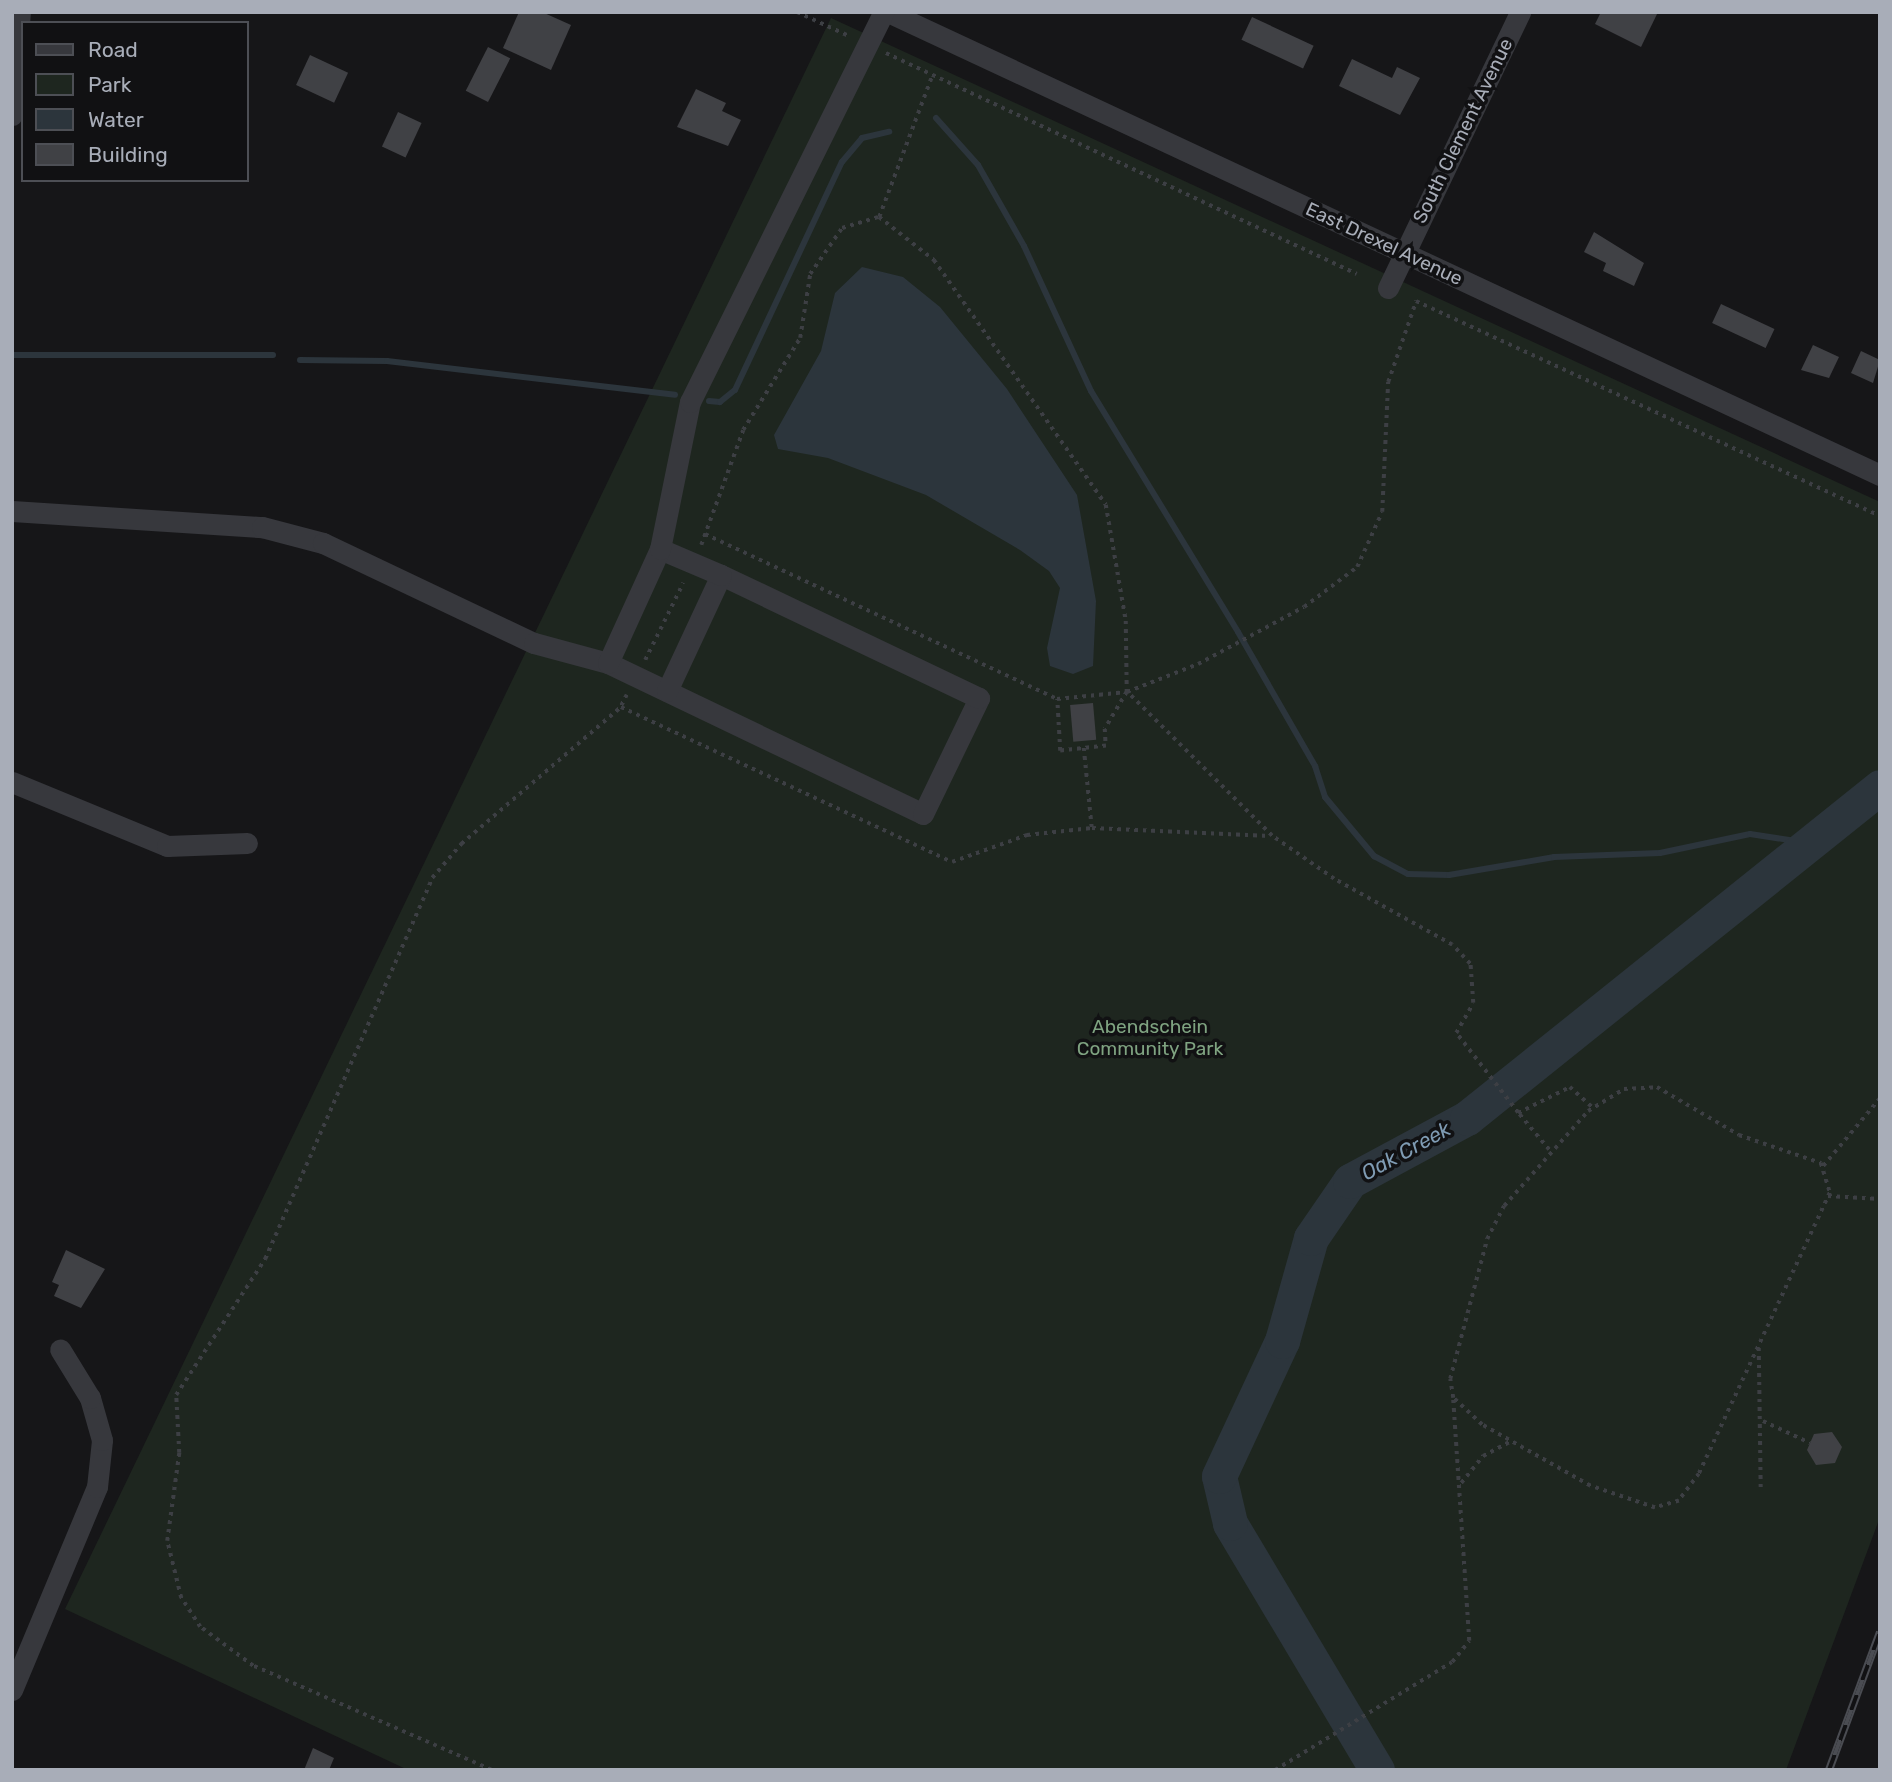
<!DOCTYPE html>
<html>
<head>
<meta charset="utf-8">
<style>
  body { margin:0 }
  #map { position:relative; width:1892px; height:1782px; overflow:hidden; background:#161618; font-family:Rubik,sans-serif }
  div>[style] { position:absolute }
  .green>* { inset:0; background:#1e261f }
  .water>* { inset:0; background:#2c353c }
  .stream>* { height:6px; margin:-3px; padding:0 3px; transform-origin:3px; border-radius:3px; background:#2c353c }
  .river>* { height:35px; margin:-17.5px; padding:0 17.5px; transform-origin:17.5px; border-radius:17.5px; background:#2c353c }
  .building>* { inset:0; background:#404145; transform-origin:0 0 }
  .path>* { height:3.5px; margin-top:-1.75px; transform-origin:0; background:repeating-linear-gradient(90deg,#3d3f44 0 3.5px,transparent 0 8.5px) }
  .minor>* { height:21px; margin:-10.5px; padding:0 10.5px; transform-origin:10.5px; border-radius:10.5px; background:#37383d }
  .rail>* { height:8px; margin-top:-4px; transform-origin:0; background:repeating-linear-gradient(90deg,#111113 0 16px,#4a4c52 0 32px); box-sizing:border-box; border-block:2px solid #4a4c52 }
  span { translate:-50% -50%; white-space:nowrap; text-align:center; line-height:1.15; -webkit-text-stroke:7px #111113; paint-order:stroke }
  .street-label { font-size:19px; color:#a8adb8 }
  .park-label { font-size:19px; color:#7fa381 }
  .water-label { font-size:21px; color:#7f9bb3; font-style:italic }
  .frame { position:absolute; inset:0; border:14px solid #a8adb8; pointer-events:none }
  .legend { position:absolute; left:21px; top:21px; width:228px; height:161px; box-sizing:border-box; background:#111113; border:2px solid #4d4f55; margin:0; padding:9px 12px; list-style:none; font-size:21px; color:#a8adb8 }
  .legend li { display:flex; align-items:center; gap:14px; height:35px }
  .legend b { width:35px; border:2px solid #4d4f55 }
</style>
</head>
<body>
<div id="map">
  <div class="green">
    <div style="clip-path:polygon(831px 18px,1880px 502px,1880px 1517px,1786px 1770px,408px 1770px,65px 1609px)"></div>
  </div>
  <div class="water">
    <div style="clip-path:polygon(862px 267px,903px 277px,940px 307px,1007px 389px,1077px 495px,1096px 601px,1093px 666px,1073px 674px,1050px 666px,1047px 648px,1060px 588px,1049px 571px,1020px 550px,926px 495px,828px 458px,778px 449px,774px 435px,821px 351px,835px 293px)"></div>
  </div>
  <div class="stream">
    <div style="left:936px;top:118px;width:63px;rotate:48.2deg"></div>
    <div style="left:978px;top:165px;width:93px;rotate:60.4deg"></div>
    <div style="left:1024px;top:246px;width:160px;rotate:65.2deg"></div>
    <div style="left:1091px;top:391px;width:282px;rotate:58.6deg"></div>
    <div style="left:1238px;top:632px;width:155px;rotate:60.1deg"></div>
    <div style="left:1315px;top:766px;width:33px;rotate:72deg"></div>
    <div style="left:1325px;top:797px;width:77px;rotate:50.3deg"></div>
    <div style="left:1374px;top:856px;width:38px;rotate:28deg"></div>
    <div style="left:1408px;top:874px;width:41px;rotate:1.4deg"></div>
    <div style="left:1449px;top:875px;width:107px;rotate:-9.7deg"></div>
    <div style="left:1554px;top:857px;width:106px;rotate:-2.2deg"></div>
    <div style="left:1660px;top:853px;width:92px;rotate:-11.9deg"></div>
    <div style="left:1750px;top:834px;width:60px;rotate:8.7deg"></div>
    <div style="left:12px;top:355px;width:261px"></div>
    <div style="left:300px;top:360px;width:87px;rotate:0.7deg"></div>
    <div style="left:387px;top:361px;width:290px;rotate:6.7deg"></div>
    <div style="left:709px;top:401px;width:11px;rotate:5deg"></div>
    <div style="left:720px;top:402px;width:19px;rotate:-39deg"></div>
    <div style="left:735px;top:390px;width:252px;rotate:-64.9deg"></div>
    <div style="left:842px;top:162px;width:31px;rotate:-50deg"></div>
    <div style="left:862px;top:138px;width:28px;rotate:-13deg"></div>
  </div>
  <div class="river">
    <div style="left:1377px;top:1770px;width:287px;rotate:-120.8deg"></div>
    <div style="left:1230px;top:1523px;width:48px;rotate:-103.2deg"></div>
    <div style="left:1219px;top:1476px;width:149px;rotate:-65deg"></div>
    <div style="left:1282px;top:1341px;width:107px;rotate:-74.3deg"></div>
    <div style="left:1311px;top:1238px;width:69px;rotate:-55.6deg"></div>
    <div style="left:1350px;top:1181px;width:133px;rotate:-28.3deg"></div>
    <div style="left:1467px;top:1118px;width:529px;rotate:-38.71deg"></div>
  </div>
  <div class="building">
    <div style="clip-path:polygon(519px 12px,542px 12px,571px 25px,551px 70px,503px 48px)"></div>
    <div style="clip-path:polygon(1601px 12px,1658px 12px,1641px 47px,1595px 24px)"></div>
    <div style="left:1252px;top:17px;width:68px;height:25px;rotate:25deg"></div>
    <div style="left:488px;top:47px;width:25px;height:49px;rotate:27deg"></div>
    <div style="left:310px;top:55px;width:42px;height:33px;rotate:25deg"></div>
    <div style="clip-path:polygon(1352px 59px,1392px 78px,1397px 67px,1420px 78px,1400px 115px,1339px 86px)"></div>
    <div style="clip-path:polygon(696px 89px,726px 103px,722px 111px,741px 120px,728px 146px,677px 127px)"></div>
    <div style="left:398px;top:112px;width:26px;height:38px;rotate:25deg"></div>
    <div style="clip-path:polygon(1594px 232px,1644px 263px,1634px 286px,1603px 271px,1606px 263px,1584px 252px)"></div>
    <div style="left:1721px;top:304px;width:59px;height:21px;rotate:25deg"></div>
    <div style="clip-path:polygon(1813px 345px,1839px 357px,1829px 378px,1801px 370px)"></div>
    <div style="clip-path:polygon(1861px 351px,1880px 360px,1873px 383px,1851px 373px)"></div>
    <div style="left:1093px;top:703px;width:37px;height:23px;rotate:85deg"></div>
    <div style="clip-path:polygon(66px 1250px,105px 1269px,81px 1308px,54px 1296px,59px 1285px,52px 1282px)"></div>
    <div style="clip-path:polygon(1832px 1432px,1842px 1447px,1835px 1463px,1816px 1465px,1807px 1450px,1814px 1434px)"></div>
    <div style="clip-path:polygon(313px 1748px,334px 1758px,329px 1770px,304px 1770px)"></div>
  </div>
  <div class="path">
    <div style="left:797px;top:12px;width:57px;rotate:24.8deg"></div>
    <div style="left:886px;top:53px;width:520px;rotate:25.14deg"></div>
    <div style="left:879px;top:217px;width:151px;rotate:-69.4deg"></div>
    <div style="left:705px;top:534px;width:389px;rotate:25.1deg"></div>
    <div style="left:1057px;top:699px;width:70px;rotate:-5.7deg"></div>
    <div style="left:701px;top:545px;width:122px;rotate:-69.9deg"></div>
    <div style="left:743px;top:430px;width:108px;rotate:-58.2deg"></div>
    <div style="left:800px;top:338px;width:65px;rotate:-81.1deg"></div>
    <div style="left:810px;top:274px;width:56px;rotate:-55.2deg"></div>
    <div style="left:842px;top:228px;width:39px;rotate:-17deg"></div>
    <div style="left:879px;top:217px;width:70px;rotate:38deg"></div>
    <div style="left:934px;top:260px;width:299px;rotate:54.9deg"></div>
    <div style="left:1106px;top:505px;width:118px;rotate:80.2deg"></div>
    <div style="left:1126px;top:621px;width:71px;rotate:89.2deg"></div>
    <div style="left:1127px;top:692px;width:43px;rotate:120.7deg"></div>
    <div style="left:1105px;top:729px;width:17px;rotate:87deg"></div>
    <div style="left:1106px;top:746px;width:46px;rotate:173.8deg"></div>
    <div style="left:1060px;top:751px;width:52px;rotate:-93.3deg"></div>
    <div style="left:645px;top:660px;width:86px;rotate:-63.7deg"></div>
    <div style="left:627px;top:695px;width:13px;rotate:117deg"></div>
    <div style="left:621px;top:707px;width:365px;rotate:25.1deg"></div>
    <div style="left:952px;top:862px;width:80px;rotate:-19.8deg"></div>
    <div style="left:1027px;top:835px;width:65px;rotate:-6.1deg"></div>
    <div style="left:1092px;top:828px;width:178px;rotate:2.6deg"></div>
    <div style="left:1084px;top:748px;width:80px;rotate:84.3deg"></div>
    <div style="left:1657px;top:1087px;width:95px;rotate:30.3deg"></div>
    <div style="left:1739px;top:1135px;width:87px;rotate:18.9deg"></div>
    <div style="left:1821px;top:1163px;width:31px;rotate:73deg"></div>
    <div style="left:1830px;top:1193px;width:310px;rotate:115deg"></div>
    <div style="left:1699px;top:1474px;width:34px;rotate:127deg"></div>
    <div style="left:1679px;top:1501px;width:25px;rotate:164deg"></div>
    <div style="left:1655px;top:1508px;width:69px;rotate:-161.3deg"></div>
    <div style="left:1590px;top:1486px;width:124px;rotate:-150.5deg"></div>
    <div style="left:1482px;top:1425px;width:40px;rotate:-137deg"></div>
    <div style="left:1453px;top:1398px;width:19px;rotate:-99deg"></div>
    <div style="left:1450px;top:1379px;width:145px;rotate:-75.2deg"></div>
    <div style="left:1487px;top:1239px;width:37px;rotate:-63deg"></div>
    <div style="left:1504px;top:1206px;width:127px;rotate:-48.5deg"></div>
    <div style="left:1588px;top:1111px;width:42px;rotate:-31.4deg"></div>
    <div style="left:1624px;top:1089px;width:33px;rotate:-3deg"></div>
    <div style="left:1518px;top:1113px;width:101px;rotate:-127.8deg"></div>
    <div style="left:1456px;top:1033px;width:34px;rotate:-60deg"></div>
    <div style="left:1473px;top:1003px;width:39px;rotate:-94deg"></div>
    <div style="left:1470px;top:964px;width:26px;rotate:-133deg"></div>
    <div style="left:1452px;top:945px;width:135px;rotate:-150.8deg"></div>
    <div style="left:1334px;top:879px;width:75px;rotate:-145.3deg"></div>
    <div style="left:1272px;top:836px;width:204px;rotate:-135.2deg"></div>
    <div style="left:1127px;top:692px;width:76px;rotate:-21.5deg"></div>
    <div style="left:1198px;top:664px;width:120px;rotate:-28.3deg"></div>
    <div style="left:1304px;top:607px;width:66px;rotate:-37deg"></div>
    <div style="left:1357px;top:567px;width:60px;rotate:-65.6deg"></div>
    <div style="left:1382px;top:512px;width:130px;rotate:-87.4deg"></div>
    <div style="left:1388px;top:382px;width:86px;rotate:-70.9deg"></div>
    <div style="left:1416px;top:301px;width:511px;rotate:24.86deg"></div>
    <div style="left:1549px;top:1150px;width:48px;rotate:-130deg"></div>
    <div style="left:1518px;top:1113px;width:58px;rotate:-26.6deg"></div>
    <div style="left:1570px;top:1087px;width:31px;rotate:42deg"></div>
    <div style="left:1823px;top:1166px;width:89px;rotate:-50deg"></div>
    <div style="left:1828px;top:1196px;width:52px;rotate:3.3deg"></div>
    <div style="left:1759px;top:1348px;width:144px;rotate:89.2deg"></div>
    <div style="left:1763px;top:1421px;width:52px;rotate:25.1deg"></div>
    <div style="left:1461px;top:1483px;width:35px;rotate:-51deg"></div>
    <div style="left:1483px;top:1456px;width:30px;rotate:-28deg"></div>
    <div style="left:491px;top:1770px;width:260px;rotate:-156.4deg"></div>
    <div style="left:253px;top:1666px;width:66px;rotate:-143.7deg"></div>
    <div style="left:200px;top:1627px;width:35px;rotate:-123deg"></div>
    <div style="left:181px;top:1598px;width:59px;rotate:-103.8deg"></div>
    <div style="left:167px;top:1541px;width:89px;rotate:-82.2deg"></div>
    <div style="left:179px;top:1453px;width:58px;rotate:-93deg"></div>
    <div style="left:176px;top:1395px;width:163px;rotate:-56.8deg"></div>
    <div style="left:265px;top:1259px;width:416px;rotate:-66.3deg"></div>
    <div style="left:432px;top:878px;width:45px;rotate:-49.5deg"></div>
    <div style="left:461px;top:844px;width:211px;rotate:-40.6deg"></div>
    <div style="left:1275px;top:1770px;width:207px;rotate:-31.4deg"></div>
    <div style="left:1452px;top:1662px;width:27px;rotate:-51deg"></div>
    <div style="left:1469px;top:1641px;width:242px;rotate:-93.8deg"></div>
  </div>
  <div class="minor">
    <div style="left:888px;top:12px;width:1095px;rotate:25.02deg"></div>
    <div style="left:12px;top:115px;width:103px;rotate:-85.6deg"></div>
    <div style="left:1388px;top:288px;width:306px;rotate:-64.4deg"></div>
    <div style="left:12px;top:511px;width:251px;rotate:3.7deg"></div>
    <div style="left:262px;top:527px;width:63px;rotate:14.7deg"></div>
    <div style="left:323px;top:543px;width:233px;rotate:25.4deg"></div>
    <div style="left:534px;top:643px;width:77px;rotate:15.1deg"></div>
    <div style="left:608px;top:663px;width:349px;rotate:25.6deg"></div>
    <div style="left:923px;top:814px;width:129px;rotate:-64.2deg"></div>
    <div style="left:979px;top:698px;width:286px;rotate:-154.5deg"></div>
    <div style="left:721px;top:575px;width:128px;rotate:115deg"></div>
    <div style="left:660px;top:549px;width:66px;rotate:23.1deg"></div>
    <div style="left:608px;top:663px;width:125px;rotate:-65.5deg"></div>
    <div style="left:660px;top:549px;width:150px;rotate:-78.5deg"></div>
    <div style="left:690px;top:402px;width:436px;rotate:-63.6deg"></div>
    <div style="left:12px;top:782px;width:168px;rotate:22.4deg"></div>
    <div style="left:167px;top:846px;width:80px;rotate:-2.1deg"></div>
    <div style="left:12px;top:1690px;width:220px;rotate:-67.3deg"></div>
    <div style="left:97px;top:1487px;width:47px;rotate:-83.9deg"></div>
    <div style="left:102px;top:1440px;width:44px;rotate:-105.9deg"></div>
    <div style="left:90px;top:1398px;width:57px;rotate:-121.5deg"></div>
  </div>
  <div class="rail">
    <div style="left:1829px;top:1770px;width:147px;rotate:-69.7deg"></div>
  </div>
  <div class="street-label">
    <span style="left:1463px;top:131px;rotate:-64deg">South Clement Avenue</span>
    <span style="left:1384px;top:244px;rotate:25deg">East Drexel Avenue</span>
  </div>
  <div class="park-label">
    <span style="left:1150px;top:1038px">Abendschein<br>Community Park</span>
  </div>
  <div class="water-label">
    <span style="left:1406px;top:1151px;rotate:-29deg">Oak Creek</span>
  </div>
  <div class="frame"></div>
  <ul class="legend">
  <li><b style="height:9px;background:#37383d"></b>Road</li>
  <li><b style="height:19px;background:#1e261f"></b>Park</li>
  <li><b style="height:19px;background:#2c353c"></b>Water</li>
  <li><b style="height:19px;background:#404145"></b>Building</li>
  </ul>
</div>
</body>
</html>
